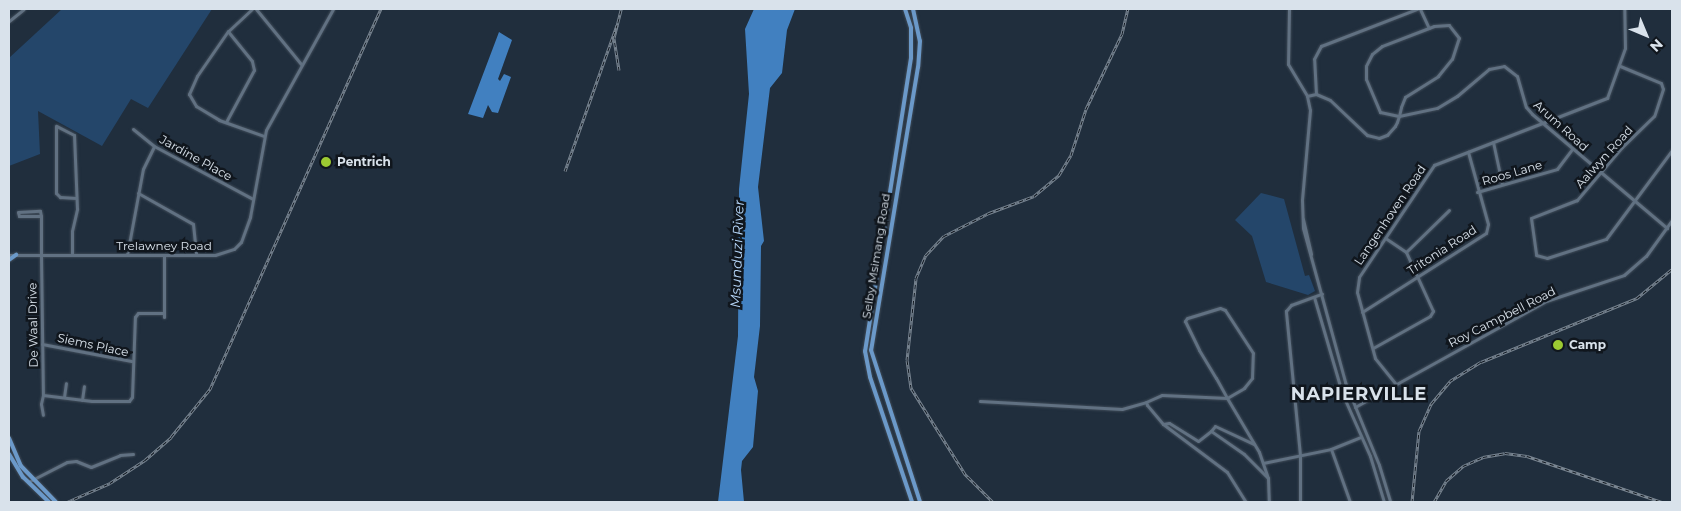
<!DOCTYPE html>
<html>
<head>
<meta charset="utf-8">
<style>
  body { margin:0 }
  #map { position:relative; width:1681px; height:511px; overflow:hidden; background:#202e3d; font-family:Montserrat,sans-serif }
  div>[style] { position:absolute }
  .green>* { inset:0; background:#24466a }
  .water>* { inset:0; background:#4180c0 }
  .roads { filter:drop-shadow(0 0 1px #3f4b58) drop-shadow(0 0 1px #3f4b58) }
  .minor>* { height:3px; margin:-1.5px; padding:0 1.5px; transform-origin:1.5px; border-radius:1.5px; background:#617182 }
  .major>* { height:4px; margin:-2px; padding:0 2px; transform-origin:2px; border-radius:2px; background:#6b99c9 }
  .rail>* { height:3px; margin-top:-1.5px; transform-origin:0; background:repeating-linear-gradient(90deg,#10161d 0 4px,#798591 0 8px); box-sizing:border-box; border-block:1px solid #798591 }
  .dots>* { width:14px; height:14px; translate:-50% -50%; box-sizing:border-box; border:2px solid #10161d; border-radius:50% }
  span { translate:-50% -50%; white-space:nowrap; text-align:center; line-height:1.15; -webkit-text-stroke:5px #10161d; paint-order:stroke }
  .street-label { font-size:12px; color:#d9e2eb }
  .poi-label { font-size:12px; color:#d9e2eb; font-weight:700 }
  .left { translate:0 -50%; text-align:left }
  .water-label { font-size:14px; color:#b7d7fa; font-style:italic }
  .district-label { font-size:18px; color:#d9e2eb; font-weight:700; letter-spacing:1px }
  .frame { position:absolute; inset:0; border:10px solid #d9e2eb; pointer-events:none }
  .north { position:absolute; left:1621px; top:10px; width:50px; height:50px; -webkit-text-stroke:4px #10161d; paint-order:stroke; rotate:135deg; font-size:14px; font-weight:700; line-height:20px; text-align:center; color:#d9e2eb }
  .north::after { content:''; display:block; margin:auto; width:18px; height:22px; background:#d9e2eb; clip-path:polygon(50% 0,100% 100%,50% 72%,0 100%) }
</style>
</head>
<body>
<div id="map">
  <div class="green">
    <div style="clip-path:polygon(62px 9px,212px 9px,148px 108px,131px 99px,102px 146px,38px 111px,40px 154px,9px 166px,9px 58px)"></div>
    <div style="clip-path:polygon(1261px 193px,1284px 199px,1305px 276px,1309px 275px,1315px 291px,1308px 295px,1266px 282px,1252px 236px,1235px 220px)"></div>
  </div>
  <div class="water">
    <div style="clip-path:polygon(754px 9px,795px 9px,787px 30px,782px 73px,770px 88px,758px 187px,764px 241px,761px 246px,760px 326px,754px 377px,758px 391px,753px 447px,742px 461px,741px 470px,744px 502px,718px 502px,738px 336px,739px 189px,749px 94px,745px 29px)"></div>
    <div style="clip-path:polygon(499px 32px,512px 40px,498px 79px,500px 81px,504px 74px,511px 77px,498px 113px,492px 112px,488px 105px,483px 118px,468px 114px)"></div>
  </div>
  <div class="roads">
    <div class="minor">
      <div style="left:252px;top:9px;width:33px;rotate:137deg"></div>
      <div style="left:228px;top:31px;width:55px;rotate:124.6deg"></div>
      <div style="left:197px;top:76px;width:20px;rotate:114deg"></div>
      <div style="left:189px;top:94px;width:14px;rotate:60deg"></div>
      <div style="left:196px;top:106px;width:27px;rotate:31deg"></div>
      <div style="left:219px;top:120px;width:48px;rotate:19.6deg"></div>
      <div style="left:256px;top:9px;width:71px;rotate:50.7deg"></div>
      <div style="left:1289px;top:9px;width:55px;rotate:91deg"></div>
      <div style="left:1288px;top:64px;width:37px;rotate:59deg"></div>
      <div style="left:1307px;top:96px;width:14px;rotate:78deg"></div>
      <div style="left:1310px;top:110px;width:90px;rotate:95.1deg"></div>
      <div style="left:1302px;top:200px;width:28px;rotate:88deg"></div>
      <div style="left:1303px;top:228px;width:160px;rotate:74.7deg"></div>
      <div style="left:1345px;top:382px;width:90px;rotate:67.7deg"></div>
      <div style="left:1379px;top:465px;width:39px;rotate:73deg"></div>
      <div style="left:1420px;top:9px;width:21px;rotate:65deg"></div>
      <div style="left:9px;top:21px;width:19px;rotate:-39deg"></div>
      <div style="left:1620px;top:66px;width:44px;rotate:22.5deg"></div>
      <div style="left:1661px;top:83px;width:6px;rotate:72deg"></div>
      <div style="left:1663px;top:89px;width:28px;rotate:108deg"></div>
      <div style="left:1654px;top:116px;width:45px;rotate:135.9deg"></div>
      <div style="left:1622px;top:147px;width:70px;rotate:130.3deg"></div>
      <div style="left:1577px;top:200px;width:49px;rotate:158.6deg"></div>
      <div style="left:1531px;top:218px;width:37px;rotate:82deg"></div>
      <div style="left:1536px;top:255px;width:11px;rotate:15deg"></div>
      <div style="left:1547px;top:258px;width:62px;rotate:-17.9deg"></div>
      <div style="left:1606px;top:239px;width:111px;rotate:-53.4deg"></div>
      <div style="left:1316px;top:94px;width:35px;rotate:-93deg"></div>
      <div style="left:1314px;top:59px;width:15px;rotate:-62deg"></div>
      <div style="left:1321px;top:46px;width:103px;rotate:-21.1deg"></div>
      <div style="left:1307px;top:96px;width:9px;rotate:-13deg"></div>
      <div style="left:1316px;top:94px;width:15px;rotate:23deg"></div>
      <div style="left:1330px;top:100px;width:51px;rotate:43.4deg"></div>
      <div style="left:1367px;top:135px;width:12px;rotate:14deg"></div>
      <div style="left:1379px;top:138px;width:9px;rotate:-21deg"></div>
      <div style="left:1387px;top:135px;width:12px;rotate:-48deg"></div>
      <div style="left:1395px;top:126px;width:4px;rotate:-63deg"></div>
      <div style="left:1397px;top:122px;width:6px;rotate:-72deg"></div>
      <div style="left:1399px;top:116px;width:9px;rotate:-77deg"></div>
      <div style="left:1401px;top:107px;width:11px;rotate:-68deg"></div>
      <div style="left:1405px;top:97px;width:39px;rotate:-32deg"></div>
      <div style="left:1438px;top:76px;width:22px;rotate:-51deg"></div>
      <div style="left:1452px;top:59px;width:22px;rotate:-72deg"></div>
      <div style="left:1459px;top:38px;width:16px;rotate:-128deg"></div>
      <div style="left:1449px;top:25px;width:15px;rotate:176deg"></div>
      <div style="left:1434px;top:26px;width:56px;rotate:159deg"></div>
      <div style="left:1382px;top:46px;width:13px;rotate:141deg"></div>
      <div style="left:1372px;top:54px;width:13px;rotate:117deg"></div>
      <div style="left:1366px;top:66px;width:13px;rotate:90deg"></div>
      <div style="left:1366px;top:79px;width:36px;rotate:67deg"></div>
      <div style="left:1380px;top:112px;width:19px;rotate:12deg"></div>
      <div style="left:1399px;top:116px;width:39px;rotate:-12deg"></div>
      <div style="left:1437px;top:108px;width:23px;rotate:-31deg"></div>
      <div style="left:1457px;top:96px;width:42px;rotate:-40.2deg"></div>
      <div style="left:1489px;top:69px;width:15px;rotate:-11deg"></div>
      <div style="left:1504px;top:66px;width:16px;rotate:38deg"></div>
      <div style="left:1517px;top:76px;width:32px;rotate:74deg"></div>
      <div style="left:1526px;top:107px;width:9px;rotate:49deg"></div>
      <div style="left:1532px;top:114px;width:177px;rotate:40.2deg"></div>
      <div style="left:226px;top:122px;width:59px;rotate:-61.7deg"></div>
      <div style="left:254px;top:70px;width:9px;rotate:-103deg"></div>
      <div style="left:252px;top:61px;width:38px;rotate:-129deg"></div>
      <div style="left:133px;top:129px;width:27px;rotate:39deg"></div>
      <div style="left:154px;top:146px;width:112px;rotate:28.2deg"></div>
      <div style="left:1493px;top:142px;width:43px;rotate:77.9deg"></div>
      <div style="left:1477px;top:192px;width:83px;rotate:-16deg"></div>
      <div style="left:1557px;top:169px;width:25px;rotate:-53deg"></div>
      <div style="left:138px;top:193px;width:63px;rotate:29.4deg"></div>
      <div style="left:193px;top:224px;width:30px;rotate:84deg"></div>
      <div style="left:41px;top:216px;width:22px;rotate:180deg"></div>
      <div style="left:19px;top:216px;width:4px;rotate:-104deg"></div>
      <div style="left:18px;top:212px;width:22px;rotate:-3deg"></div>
      <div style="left:40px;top:211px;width:5px;rotate:79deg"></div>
      <div style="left:41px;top:216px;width:40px;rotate:90deg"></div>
      <div style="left:41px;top:256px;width:139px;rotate:89.2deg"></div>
      <div style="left:43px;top:395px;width:9px;rotate:103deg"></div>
      <div style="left:41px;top:404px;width:11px;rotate:80deg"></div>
      <div style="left:1303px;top:219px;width:36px;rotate:77deg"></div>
      <div style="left:1406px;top:252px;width:60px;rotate:-44.3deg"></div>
      <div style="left:9px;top:255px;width:206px"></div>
      <div style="left:215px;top:255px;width:20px;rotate:-18deg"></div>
      <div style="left:234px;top:249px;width:10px;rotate:-45deg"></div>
      <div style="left:241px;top:242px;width:27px;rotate:-70deg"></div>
      <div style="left:250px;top:217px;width:88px;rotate:-79.6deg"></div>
      <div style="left:266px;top:130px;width:138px;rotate:-61deg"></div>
      <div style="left:72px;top:255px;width:24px;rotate:-90deg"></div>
      <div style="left:72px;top:231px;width:23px;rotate:-77deg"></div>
      <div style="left:77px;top:209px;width:74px;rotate:-92.3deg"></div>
      <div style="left:74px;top:135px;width:20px;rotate:-153deg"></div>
      <div style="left:56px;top:126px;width:67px;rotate:90deg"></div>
      <div style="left:56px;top:193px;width:6px;rotate:45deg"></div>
      <div style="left:60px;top:197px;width:16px;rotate:4deg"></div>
      <div style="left:127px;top:255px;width:87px;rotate:-79.5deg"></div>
      <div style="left:143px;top:169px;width:25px;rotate:-64deg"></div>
      <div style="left:164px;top:255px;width:62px;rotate:90deg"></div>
      <div style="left:1314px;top:297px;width:100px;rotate:73.7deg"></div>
      <div style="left:1342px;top:393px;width:69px;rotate:66deg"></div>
      <div style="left:1370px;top:456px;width:48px;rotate:73.1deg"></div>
      <div style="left:1362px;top:312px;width:147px;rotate:-32.5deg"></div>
      <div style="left:1486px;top:233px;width:9px;rotate:-77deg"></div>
      <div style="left:1488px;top:224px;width:75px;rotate:-105.5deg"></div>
      <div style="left:42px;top:344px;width:91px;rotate:10.8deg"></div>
      <div style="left:1373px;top:348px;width:65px;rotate:-29.3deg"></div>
      <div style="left:1430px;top:316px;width:6px;rotate:-59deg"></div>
      <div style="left:1433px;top:311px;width:65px;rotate:-114.6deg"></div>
      <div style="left:1406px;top:252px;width:25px;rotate:-146deg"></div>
      <div style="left:1395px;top:383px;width:32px;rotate:-129deg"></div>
      <div style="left:1375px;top:358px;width:68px;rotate:-105.3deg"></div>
      <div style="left:1357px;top:292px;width:15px;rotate:-82deg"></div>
      <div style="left:1359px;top:277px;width:135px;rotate:-56.2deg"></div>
      <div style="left:1434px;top:165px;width:186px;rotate:-21.2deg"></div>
      <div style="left:1607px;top:98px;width:53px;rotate:-70.2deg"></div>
      <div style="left:1625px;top:48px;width:39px;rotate:-91deg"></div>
      <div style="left:43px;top:395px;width:49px;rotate:7deg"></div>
      <div style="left:92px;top:401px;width:37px"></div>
      <div style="left:129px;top:401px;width:5px;rotate:-53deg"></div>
      <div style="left:132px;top:397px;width:80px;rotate:-87.9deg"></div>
      <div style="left:135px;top:317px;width:5px;rotate:-53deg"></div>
      <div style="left:138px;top:313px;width:25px"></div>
      <div style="left:64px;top:397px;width:14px;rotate:-82deg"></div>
      <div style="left:82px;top:400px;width:14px;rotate:-82deg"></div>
      <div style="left:980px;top:401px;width:142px;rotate:3.2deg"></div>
      <div style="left:1122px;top:409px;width:25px;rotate:-16deg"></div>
      <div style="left:1355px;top:407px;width:218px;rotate:-29deg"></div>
      <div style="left:1546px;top:301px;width:82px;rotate:-18.4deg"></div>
      <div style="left:1624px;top:275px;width:29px;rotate:-41deg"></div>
      <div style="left:1646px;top:256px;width:44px;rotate:-54.2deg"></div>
      <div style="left:1163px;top:424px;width:80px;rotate:36.9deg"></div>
      <div style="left:1227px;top:472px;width:36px;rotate:58deg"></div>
      <div style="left:1211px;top:431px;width:6px;rotate:-51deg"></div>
      <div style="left:1215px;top:426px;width:43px;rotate:24.8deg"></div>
      <div style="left:1331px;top:449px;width:56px;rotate:70.3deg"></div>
      <div style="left:1263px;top:463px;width:69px;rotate:-11.6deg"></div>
      <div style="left:1331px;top:449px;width:31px;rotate:-22deg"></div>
      <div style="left:1268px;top:478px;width:34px;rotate:-135deg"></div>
      <div style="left:1244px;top:454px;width:40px;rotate:-145.1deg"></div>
      <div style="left:1211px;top:431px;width:16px;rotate:142deg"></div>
      <div style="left:1198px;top:441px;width:34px;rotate:-148deg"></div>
      <div style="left:1169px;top:423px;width:6px;rotate:171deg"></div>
      <div style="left:1163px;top:424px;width:25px;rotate:-130deg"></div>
      <div style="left:1147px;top:405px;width:3px;rotate:-108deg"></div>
      <div style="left:1146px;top:402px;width:17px;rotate:-24deg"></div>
      <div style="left:1162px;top:395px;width:65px;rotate:2.6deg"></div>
      <div style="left:1227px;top:398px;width:20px;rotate:-30deg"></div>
      <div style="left:1244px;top:388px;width:13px;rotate:-51deg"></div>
      <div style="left:1252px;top:378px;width:25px;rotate:-88deg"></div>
      <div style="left:1253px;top:353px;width:51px;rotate:-123.1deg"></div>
      <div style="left:1225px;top:310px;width:5px;rotate:-158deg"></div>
      <div style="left:1220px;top:308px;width:34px;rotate:163deg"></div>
      <div style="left:1187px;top:318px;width:4px;rotate:124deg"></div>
      <div style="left:1185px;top:321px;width:32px;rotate:64deg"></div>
      <div style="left:1199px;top:350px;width:33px;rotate:59deg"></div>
      <div style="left:1216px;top:378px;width:23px;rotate:61deg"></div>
      <div style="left:1227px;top:398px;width:63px;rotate:59.3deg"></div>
      <div style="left:1259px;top:452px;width:28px;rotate:71deg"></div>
      <div style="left:1268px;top:478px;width:24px;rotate:88deg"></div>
      <div style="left:28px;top:482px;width:44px;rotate:-27.1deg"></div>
      <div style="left:67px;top:462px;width:9px;rotate:-6deg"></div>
      <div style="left:76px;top:461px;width:16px;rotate:22deg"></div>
      <div style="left:91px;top:467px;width:31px;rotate:-22deg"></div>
      <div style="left:120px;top:455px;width:13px;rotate:-4deg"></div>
      <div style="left:1300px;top:502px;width:47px;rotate:-90deg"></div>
      <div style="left:1300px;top:455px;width:145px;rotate:-95.6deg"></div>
      <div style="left:1286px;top:311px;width:8px;rotate:-50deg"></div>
      <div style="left:1291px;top:305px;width:33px;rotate:-20deg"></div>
    </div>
    <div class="major">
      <div style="left:905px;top:9px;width:20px;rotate:72deg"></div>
      <div style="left:911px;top:28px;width:30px;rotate:90deg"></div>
      <div style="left:911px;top:58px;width:297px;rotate:98.9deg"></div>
      <div style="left:865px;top:351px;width:26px;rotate:79deg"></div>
      <div style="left:870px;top:377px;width:132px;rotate:71.4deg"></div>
      <div style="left:913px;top:9px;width:33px;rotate:78deg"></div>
      <div style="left:920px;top:41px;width:26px;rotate:94deg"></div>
      <div style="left:918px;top:67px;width:287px;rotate:99.4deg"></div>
      <div style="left:871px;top:350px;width:160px;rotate:72.1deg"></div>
      <div style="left:9px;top:260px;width:9px;rotate:-36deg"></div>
      <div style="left:9px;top:438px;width:30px;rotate:67deg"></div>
      <div style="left:21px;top:466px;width:50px;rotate:45.8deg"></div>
      <div style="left:9px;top:454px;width:27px;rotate:59deg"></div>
      <div style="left:23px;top:477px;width:36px;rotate:44deg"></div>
    </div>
  </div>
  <div class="rail">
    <div style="left:619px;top:70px;width:32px;rotate:-99deg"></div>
    <div style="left:614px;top:38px;width:30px;rotate:-76deg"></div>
    <div style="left:565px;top:171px;width:155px;rotate:-70.4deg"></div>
    <div style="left:67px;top:502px;width:47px;rotate:-23.8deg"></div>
    <div style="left:110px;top:483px;width:42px;rotate:-33.3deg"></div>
    <div style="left:145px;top:460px;width:35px;rotate:-41deg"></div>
    <div style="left:171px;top:437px;width:62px;rotate:-50.9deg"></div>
    <div style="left:210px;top:389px;width:417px;rotate:-65.8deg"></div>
    <div style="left:993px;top:502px;width:40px;rotate:-135deg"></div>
    <div style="left:965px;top:474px;width:102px;rotate:-122.1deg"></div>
    <div style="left:911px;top:388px;width:28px;rotate:-98deg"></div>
    <div style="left:907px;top:360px;width:82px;rotate:-83.7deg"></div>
    <div style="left:916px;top:278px;width:25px;rotate:-67deg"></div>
    <div style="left:926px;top:255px;width:26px;rotate:-47deg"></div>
    <div style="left:944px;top:236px;width:51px;rotate:-27.1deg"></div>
    <div style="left:989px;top:213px;width:48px;rotate:-20.7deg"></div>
    <div style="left:1034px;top:196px;width:33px;rotate:-40deg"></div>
    <div style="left:1059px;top:175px;width:23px;rotate:-59deg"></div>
    <div style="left:1071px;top:155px;width:48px;rotate:-71.9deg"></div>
    <div style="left:1086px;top:109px;width:83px;rotate:-64.4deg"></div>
    <div style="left:1122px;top:34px;width:26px;rotate:-77deg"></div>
    <div style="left:1412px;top:502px;width:71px;rotate:-84.4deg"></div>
    <div style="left:1419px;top:431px;width:30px;rotate:-66deg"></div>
    <div style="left:1431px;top:404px;width:30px;rotate:-50deg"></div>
    <div style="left:1450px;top:381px;width:36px;rotate:-32deg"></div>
    <div style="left:1481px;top:362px;width:169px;rotate:-22.3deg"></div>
    <div style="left:1637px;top:298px;width:45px;rotate:-39.6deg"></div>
    <div style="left:1434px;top:502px;width:24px;rotate:-60deg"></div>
    <div style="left:1446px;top:481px;width:23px;rotate:-41deg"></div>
    <div style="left:1463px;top:466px;width:22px;rotate:-24deg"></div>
    <div style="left:1483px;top:457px;width:22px;rotate:-10deg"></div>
    <div style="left:1505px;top:453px;width:22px;rotate:8deg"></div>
    <div style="left:1527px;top:456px;width:143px;rotate:18.8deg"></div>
  </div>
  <div class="dots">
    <div style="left:326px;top:162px;background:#9cca32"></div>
    <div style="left:1558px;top:345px;background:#9cca32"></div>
  </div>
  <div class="street-label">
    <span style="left:1561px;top:126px;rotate:42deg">Arum Road</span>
    <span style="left:1604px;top:157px;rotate:-48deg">Aalwyn Road</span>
    <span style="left:196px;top:158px;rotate:29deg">Jardine Place</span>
    <span style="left:1512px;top:173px;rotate:-16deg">Roos Lane</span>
    <span style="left:1390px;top:215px;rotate:-56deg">Langenhoven Road</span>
    <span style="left:164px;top:246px">Trelawney Road</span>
    <span style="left:1442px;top:250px;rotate:-33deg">Tritonia Road</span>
    <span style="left:876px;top:256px;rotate:-81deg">Selby Msimang Road</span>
    <span style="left:1502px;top:317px;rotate:-27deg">Roy Campbell Road</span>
    <span style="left:33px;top:325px;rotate:-91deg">De Waal Drive</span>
    <span style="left:93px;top:345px;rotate:12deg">Siems Place</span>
  </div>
  <div class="poi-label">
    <span class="left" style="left:337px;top:162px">Pentrich</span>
    <span class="left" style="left:1569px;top:345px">Camp</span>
  </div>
  <div class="water-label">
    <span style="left:737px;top:254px;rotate:-88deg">Msunduzi River</span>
  </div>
  <div class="district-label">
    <span style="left:1359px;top:394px">NAPIERVILLE</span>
  </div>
  <div class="frame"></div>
  <div class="north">N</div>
</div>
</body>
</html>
